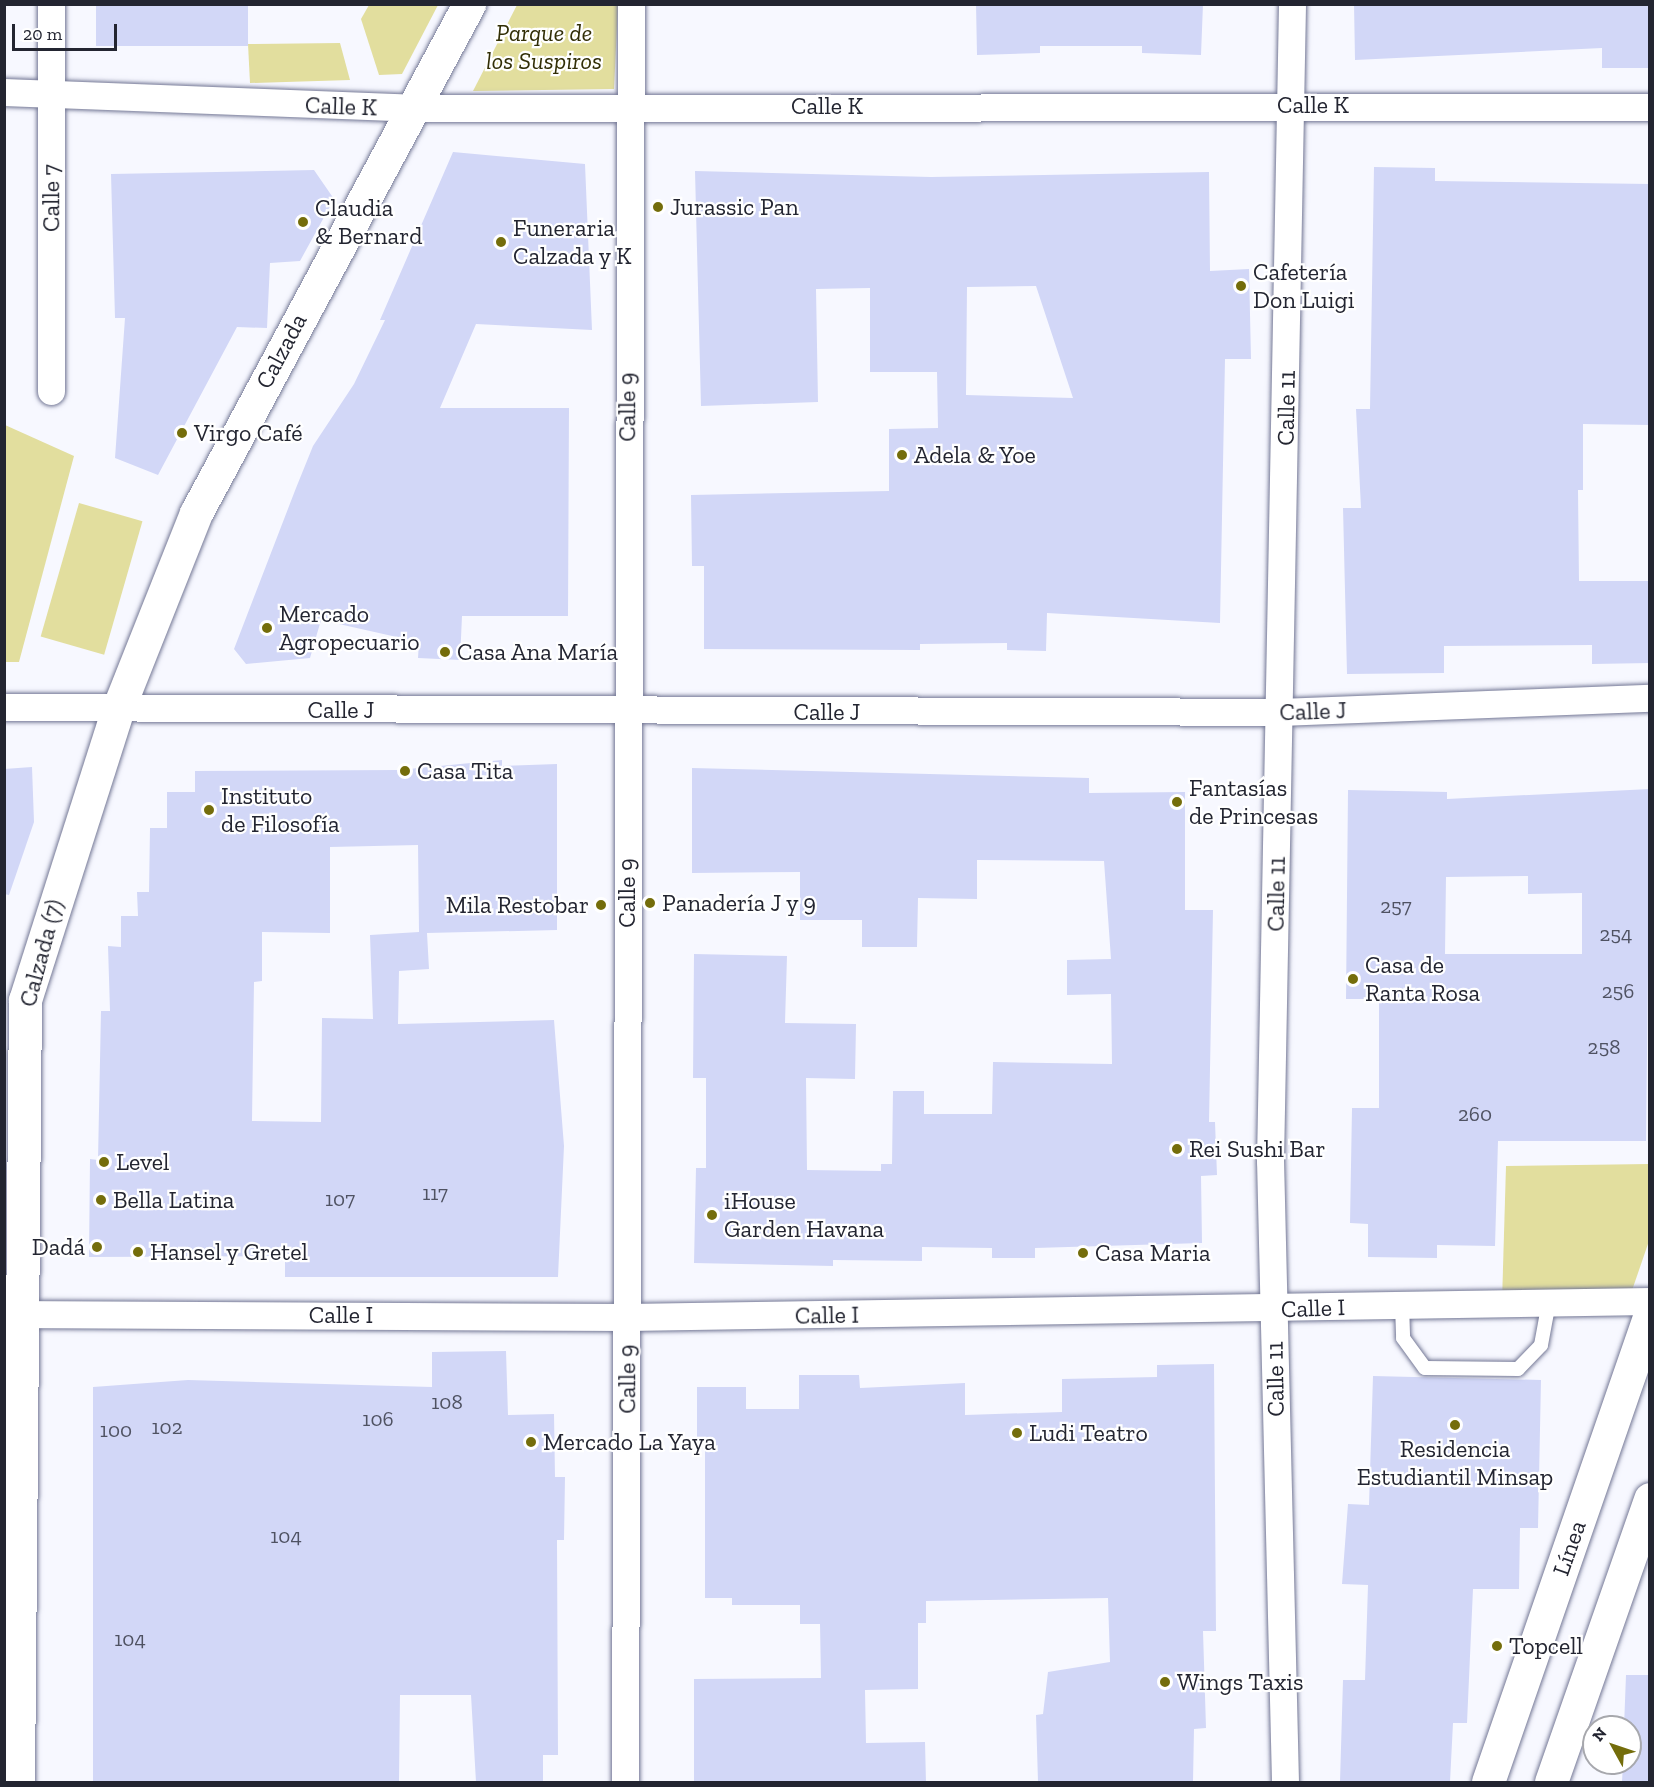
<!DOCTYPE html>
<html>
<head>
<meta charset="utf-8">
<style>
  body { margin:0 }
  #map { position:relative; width:1654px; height:1787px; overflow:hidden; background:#f7f8ff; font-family:"Zilla Slab",serif }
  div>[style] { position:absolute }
  .green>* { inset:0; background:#e2de9e; transform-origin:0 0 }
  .building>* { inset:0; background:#d2d7f7; transform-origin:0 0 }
  .roads { filter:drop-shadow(0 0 2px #747896) drop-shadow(0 0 2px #747896) }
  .lane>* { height:14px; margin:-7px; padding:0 7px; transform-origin:7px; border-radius:7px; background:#fff }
  .street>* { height:27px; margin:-13.5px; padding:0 13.5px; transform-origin:13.5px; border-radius:13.5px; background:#fff }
  .secondary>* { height:33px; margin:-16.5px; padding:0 16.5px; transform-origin:16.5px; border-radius:16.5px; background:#fff }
  .primary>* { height:33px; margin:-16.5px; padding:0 16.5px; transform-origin:16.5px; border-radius:16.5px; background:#fff }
  .dots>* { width:16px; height:16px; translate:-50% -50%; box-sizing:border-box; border:3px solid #fff; border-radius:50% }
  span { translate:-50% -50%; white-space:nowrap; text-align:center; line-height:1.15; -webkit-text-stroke:4.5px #fff; paint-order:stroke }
  .number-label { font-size:21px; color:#4f5262 }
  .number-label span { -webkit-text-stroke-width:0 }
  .park-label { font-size:24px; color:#312e06; font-style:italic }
  .street-label { font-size:24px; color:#232531 }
  .poi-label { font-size:24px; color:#232531 }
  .left { translate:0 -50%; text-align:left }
  .right { translate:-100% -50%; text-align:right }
  .frame { position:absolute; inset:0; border:6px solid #232531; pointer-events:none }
  .north { position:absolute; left:1582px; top:1715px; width:60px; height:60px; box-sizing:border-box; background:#fff; border:2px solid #a7a8ad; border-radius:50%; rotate:310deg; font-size:16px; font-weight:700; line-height:24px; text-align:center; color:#232531 }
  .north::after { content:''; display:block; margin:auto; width:21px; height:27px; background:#746d0b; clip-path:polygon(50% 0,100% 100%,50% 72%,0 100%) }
  .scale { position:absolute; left:12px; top:24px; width:105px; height:27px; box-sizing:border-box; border:3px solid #232531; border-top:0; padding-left:8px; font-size:18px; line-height:21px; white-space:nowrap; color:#232531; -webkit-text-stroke:4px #fff; paint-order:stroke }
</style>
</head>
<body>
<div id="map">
  <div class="green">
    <div style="clip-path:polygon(369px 5px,438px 5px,402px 74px,379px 75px,361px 19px)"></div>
    <div style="clip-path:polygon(517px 5px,618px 5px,614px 89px,473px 91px)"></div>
    <div style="clip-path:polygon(340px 43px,350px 80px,250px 83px,248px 44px)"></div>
    <div style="clip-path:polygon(5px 425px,74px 456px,19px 662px,5px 662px)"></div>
    <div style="left:79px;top:503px;width:66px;height:139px;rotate:16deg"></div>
    <div style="clip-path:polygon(1649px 1164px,1649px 1241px,1628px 1302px,1502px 1302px,1506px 1166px)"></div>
  </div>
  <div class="building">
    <div style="left:96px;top:4px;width:152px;height:42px"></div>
    <div style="clip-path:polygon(976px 4px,1203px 4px,1201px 55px,1142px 53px,1142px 46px,1040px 46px,1040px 53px,977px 55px)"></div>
    <div style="clip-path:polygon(1354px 4px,1650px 4px,1650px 68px,1602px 68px,1602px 48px,1355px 60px)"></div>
    <div style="clip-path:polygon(453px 152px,585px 164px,592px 330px,476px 324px,440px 408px,569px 408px,568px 616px,462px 616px,460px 660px,418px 658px,419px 642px,321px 620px,310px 658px,246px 664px,234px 649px,296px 488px,313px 446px,354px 384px,385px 320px,380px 320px)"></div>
    <div style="clip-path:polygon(1374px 167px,1435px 168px,1435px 181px,1650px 184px,1650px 425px,1583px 424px,1583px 490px,1578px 490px,1579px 581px,1650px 581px,1650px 663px,1592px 664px,1592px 645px,1444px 646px,1444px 673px,1347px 674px,1343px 508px,1361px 508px,1356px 409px,1370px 409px)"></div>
    <div style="clip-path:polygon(314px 170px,334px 199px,300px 261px,270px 263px,267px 328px,237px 327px,158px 475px,115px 458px,125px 318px,115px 318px,111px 174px)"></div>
    <div style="clip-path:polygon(evenodd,695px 171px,931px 177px,1209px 172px,1210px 271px,1249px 269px,1251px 359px,1225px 359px,1220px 623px,1047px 613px,1046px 651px,1007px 650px,1007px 643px,920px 644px,920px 650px,704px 649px,704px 566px,692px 566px,691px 495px,889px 491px,889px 429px,938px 428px,937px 372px,870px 372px,870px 288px,816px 289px,818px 402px,701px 406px,695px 171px,1036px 286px,1073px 398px,966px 395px,967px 287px,1036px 286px)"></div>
    <div style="clip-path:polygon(evenodd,502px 760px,502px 766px,557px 764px,557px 930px,427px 933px,429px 969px,399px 971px,398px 1024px,554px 1020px,564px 1146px,558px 1277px,285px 1277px,285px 1256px,89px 1257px,90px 1159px,98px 1160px,101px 1011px,110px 1011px,108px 946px,121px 947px,121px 916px,138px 916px,137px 892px,149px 892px,150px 828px,167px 828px,167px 792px,195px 792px,195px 771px,398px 770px,502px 760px,418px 845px,419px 932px,370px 935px,373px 1019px,322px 1018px,321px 1122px,252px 1121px,254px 982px,262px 981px,262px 932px,330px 933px,330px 847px,418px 845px)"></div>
    <div style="clip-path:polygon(32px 767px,34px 822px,9px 895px,4px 894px,4px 769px)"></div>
    <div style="clip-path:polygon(692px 768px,1089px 778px,1089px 793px,1185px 792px,1185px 910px,1213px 910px,1209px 1122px,1215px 1122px,1217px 1175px,1201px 1176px,1202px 1243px,1035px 1248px,1035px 1258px,992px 1258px,992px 1248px,922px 1247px,922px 1261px,833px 1260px,833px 1266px,694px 1263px,696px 1168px,706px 1168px,706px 1078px,693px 1078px,694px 954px,787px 956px,785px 1023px,856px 1024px,855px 1079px,806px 1078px,807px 1170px,881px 1171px,881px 1164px,892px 1164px,893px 1091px,924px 1091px,924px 1114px,992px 1114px,993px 1062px,1112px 1064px,1111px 994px,1067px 995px,1067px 960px,1111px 959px,1104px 861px,977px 860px,977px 899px,918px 898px,917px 947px,862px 947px,862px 920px,800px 920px,800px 872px,692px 873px)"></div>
    <div style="clip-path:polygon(evenodd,1650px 789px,1646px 1141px,1498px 1141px,1495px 1246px,1437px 1245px,1437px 1258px,1368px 1257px,1368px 1224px,1350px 1223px,1352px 1108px,1379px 1108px,1379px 999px,1346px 999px,1348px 790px,1447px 792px,1447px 799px,1650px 789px,1528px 876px,1528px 894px,1582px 893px,1582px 954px,1445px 954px,1446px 877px,1528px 876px)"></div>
    <div style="clip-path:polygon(506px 1351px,508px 1415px,554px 1414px,555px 1477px,565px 1477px,564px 1540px,557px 1540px,558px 1755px,543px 1755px,543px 1782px,476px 1782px,471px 1695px,400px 1695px,399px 1782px,93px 1782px,93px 1387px,188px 1380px,432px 1387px,432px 1352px)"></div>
    <div style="clip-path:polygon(1214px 1364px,1216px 1631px,1203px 1631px,1206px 1728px,1194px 1729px,1193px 1782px,1038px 1782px,1036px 1715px,1043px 1714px,1048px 1672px,1110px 1662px,1108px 1598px,926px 1601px,926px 1623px,918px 1623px,918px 1689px,865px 1690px,866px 1743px,925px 1742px,926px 1782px,694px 1782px,694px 1679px,821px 1678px,820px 1624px,800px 1624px,800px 1605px,732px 1605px,732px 1598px,705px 1598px,705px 1443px,697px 1443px,697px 1387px,746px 1387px,746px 1409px,799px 1409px,799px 1375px,859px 1375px,860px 1388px,965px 1383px,965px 1415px,1062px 1412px,1062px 1379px,1157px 1377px,1157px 1365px)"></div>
    <div style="clip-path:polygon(1373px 1376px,1541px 1380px,1538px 1528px,1520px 1528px,1519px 1589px,1473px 1589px,1467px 1723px,1453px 1723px,1450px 1782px,1340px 1782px,1343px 1680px,1365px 1680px,1368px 1585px,1342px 1584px,1348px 1504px,1369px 1505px)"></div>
    <div style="clip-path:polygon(1626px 1675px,1650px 1675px,1650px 1782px,1622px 1782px,1623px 1763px,1630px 1763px,1630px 1727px,1624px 1727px)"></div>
  </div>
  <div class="roads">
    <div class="lane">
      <div style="left:1402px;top:1305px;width:33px;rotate:88deg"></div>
      <div style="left:1403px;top:1338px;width:37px;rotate:54deg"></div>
      <div style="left:1425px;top:1368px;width:93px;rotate:0.6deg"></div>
      <div style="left:1518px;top:1369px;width:33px;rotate:-46deg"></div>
      <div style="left:1541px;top:1345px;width:44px;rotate:-79.5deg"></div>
    </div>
    <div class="street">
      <div style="left:51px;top:4px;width:387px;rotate:90deg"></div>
      <div style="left:4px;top:92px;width:409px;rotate:2.2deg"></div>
      <div style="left:413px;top:108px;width:1237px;rotate:-0.05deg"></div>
      <div style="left:4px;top:707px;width:1276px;rotate:0.22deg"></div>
      <div style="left:1280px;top:712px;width:370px;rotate:-2.2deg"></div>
      <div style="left:4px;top:1314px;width:623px;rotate:0.28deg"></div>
      <div style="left:627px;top:1317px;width:1023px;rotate:-0.9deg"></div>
      <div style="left:625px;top:1782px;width:1778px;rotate:-89.81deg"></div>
      <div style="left:1285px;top:1782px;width:621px;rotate:-91.38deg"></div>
      <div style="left:1270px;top:1161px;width:1157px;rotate:-88.91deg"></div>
    </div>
    <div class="secondary">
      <div style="left:18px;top:1782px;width:782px;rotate:-89.49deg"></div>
      <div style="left:25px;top:1000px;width:305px;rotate:-72.3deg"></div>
      <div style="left:118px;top:709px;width:211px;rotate:-68.3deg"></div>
      <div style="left:196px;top:513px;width:578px;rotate:-61.79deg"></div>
    </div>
    <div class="primary">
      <div style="left:1488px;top:1782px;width:496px;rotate:-70.9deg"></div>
      <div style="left:1551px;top:1782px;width:300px;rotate:-70.7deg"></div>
    </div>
  </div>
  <div class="dots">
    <div style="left:658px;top:207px;background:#746d0b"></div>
    <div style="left:303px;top:222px;background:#746d0b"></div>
    <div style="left:501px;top:242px;background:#746d0b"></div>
    <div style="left:1241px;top:286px;background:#746d0b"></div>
    <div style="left:182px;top:433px;background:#746d0b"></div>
    <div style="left:902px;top:455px;background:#746d0b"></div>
    <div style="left:267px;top:628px;background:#746d0b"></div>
    <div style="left:445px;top:652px;background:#746d0b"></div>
    <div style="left:405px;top:771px;background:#746d0b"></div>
    <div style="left:1177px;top:802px;background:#746d0b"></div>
    <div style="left:209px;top:810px;background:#746d0b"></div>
    <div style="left:650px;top:903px;background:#746d0b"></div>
    <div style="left:601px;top:905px;background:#746d0b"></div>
    <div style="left:1353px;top:979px;background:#746d0b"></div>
    <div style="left:1177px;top:1149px;background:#746d0b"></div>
    <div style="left:104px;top:1162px;background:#746d0b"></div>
    <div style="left:101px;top:1200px;background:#746d0b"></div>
    <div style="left:712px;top:1215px;background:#746d0b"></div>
    <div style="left:97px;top:1247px;background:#746d0b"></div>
    <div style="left:138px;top:1252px;background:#746d0b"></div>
    <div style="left:1083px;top:1253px;background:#746d0b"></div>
    <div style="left:1455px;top:1425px;background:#746d0b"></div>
    <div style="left:1017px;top:1433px;background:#746d0b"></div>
    <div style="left:531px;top:1442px;background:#746d0b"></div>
    <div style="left:1497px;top:1646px;background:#746d0b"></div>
    <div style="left:1165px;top:1682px;background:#746d0b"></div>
  </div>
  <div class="number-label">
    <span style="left:1396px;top:906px">257</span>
    <span style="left:1616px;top:934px">254</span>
    <span style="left:1618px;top:991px">256</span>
    <span style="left:1604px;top:1047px">258</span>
    <span style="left:1475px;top:1114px">260</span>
    <span style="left:435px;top:1193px">117</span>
    <span style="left:340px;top:1199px">107</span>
    <span style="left:447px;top:1402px">108</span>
    <span style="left:378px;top:1419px">106</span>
    <span style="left:167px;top:1427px">102</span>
    <span style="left:116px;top:1430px">100</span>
    <span style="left:286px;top:1536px">104</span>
    <span style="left:130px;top:1639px">104</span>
  </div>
  <div class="park-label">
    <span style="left:544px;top:47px">Parque de<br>los Suspiros</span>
  </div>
  <div class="street-label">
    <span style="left:1313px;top:105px">Calle K</span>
    <span style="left:341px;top:106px;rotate:2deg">Calle K</span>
    <span style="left:827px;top:106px">Calle K</span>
    <span style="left:51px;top:198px;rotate:-90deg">Calle 7</span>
    <span style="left:281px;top:351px;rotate:-62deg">Calzada</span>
    <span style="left:627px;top:407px;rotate:-90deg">Calle 9</span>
    <span style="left:1286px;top:408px;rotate:-89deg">Calle 11</span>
    <span style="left:341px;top:710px">Calle J</span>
    <span style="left:1313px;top:711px;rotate:-2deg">Calle J</span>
    <span style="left:827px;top:712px">Calle J</span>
    <span style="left:627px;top:893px;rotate:-90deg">Calle 9</span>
    <span style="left:1276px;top:894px;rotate:-89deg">Calle 11</span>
    <span style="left:41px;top:953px;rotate:-75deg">Calzada (7)</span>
    <span style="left:1313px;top:1308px;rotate:-2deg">Calle I</span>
    <span style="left:341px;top:1315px">Calle I</span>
    <span style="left:827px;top:1315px;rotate:-1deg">Calle I</span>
    <span style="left:627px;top:1379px;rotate:-90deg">Calle 9</span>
    <span style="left:1275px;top:1379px;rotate:-91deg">Calle 11</span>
    <span style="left:1569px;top:1548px;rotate:-71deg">Línea</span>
  </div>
  <div class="poi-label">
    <span class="left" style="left:670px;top:207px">Jurassic Pan</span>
    <span class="left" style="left:315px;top:222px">Claudia<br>&amp; Bernard</span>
    <span class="left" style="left:513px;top:242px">Funeraria<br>Calzada y K</span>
    <span class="left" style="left:1253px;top:286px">Cafetería<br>Don Luigi</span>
    <span class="left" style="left:194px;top:433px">Virgo Café</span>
    <span class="left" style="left:914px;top:455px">Adela &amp; Yoe</span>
    <span class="left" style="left:279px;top:628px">Mercado<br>Agropecuario</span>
    <span class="left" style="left:457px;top:652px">Casa Ana María</span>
    <span class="left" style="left:417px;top:771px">Casa Tita</span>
    <span class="left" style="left:1189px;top:802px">Fantasías<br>de Princesas</span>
    <span class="left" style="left:221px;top:810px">Instituto<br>de Filosofía</span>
    <span class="left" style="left:662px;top:903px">Panadería J y 9</span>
    <span class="right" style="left:589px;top:905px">Mila Restobar</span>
    <span class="left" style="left:1365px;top:979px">Casa de<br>Ranta Rosa</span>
    <span class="left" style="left:1189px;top:1149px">Rei Sushi Bar</span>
    <span class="left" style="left:116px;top:1162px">Level</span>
    <span class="left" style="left:113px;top:1200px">Bella Latina</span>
    <span class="left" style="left:724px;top:1215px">iHouse<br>Garden Havana</span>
    <span class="right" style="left:85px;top:1247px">Dadá</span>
    <span class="left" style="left:150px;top:1252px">Hansel y Gretel</span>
    <span class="left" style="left:1095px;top:1253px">Casa Maria</span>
    <span class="left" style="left:1029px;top:1433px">Ludi Teatro</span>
    <span class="left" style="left:543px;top:1442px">Mercado La Yaya</span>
    <span style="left:1455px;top:1463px">Residencia<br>Estudiantil Minsap</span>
    <span class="left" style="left:1509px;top:1646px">Topcell</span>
    <span class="left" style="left:1177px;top:1682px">Wings Taxis</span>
  </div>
  <div class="frame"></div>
  <div class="north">N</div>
  <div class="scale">20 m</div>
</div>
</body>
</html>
